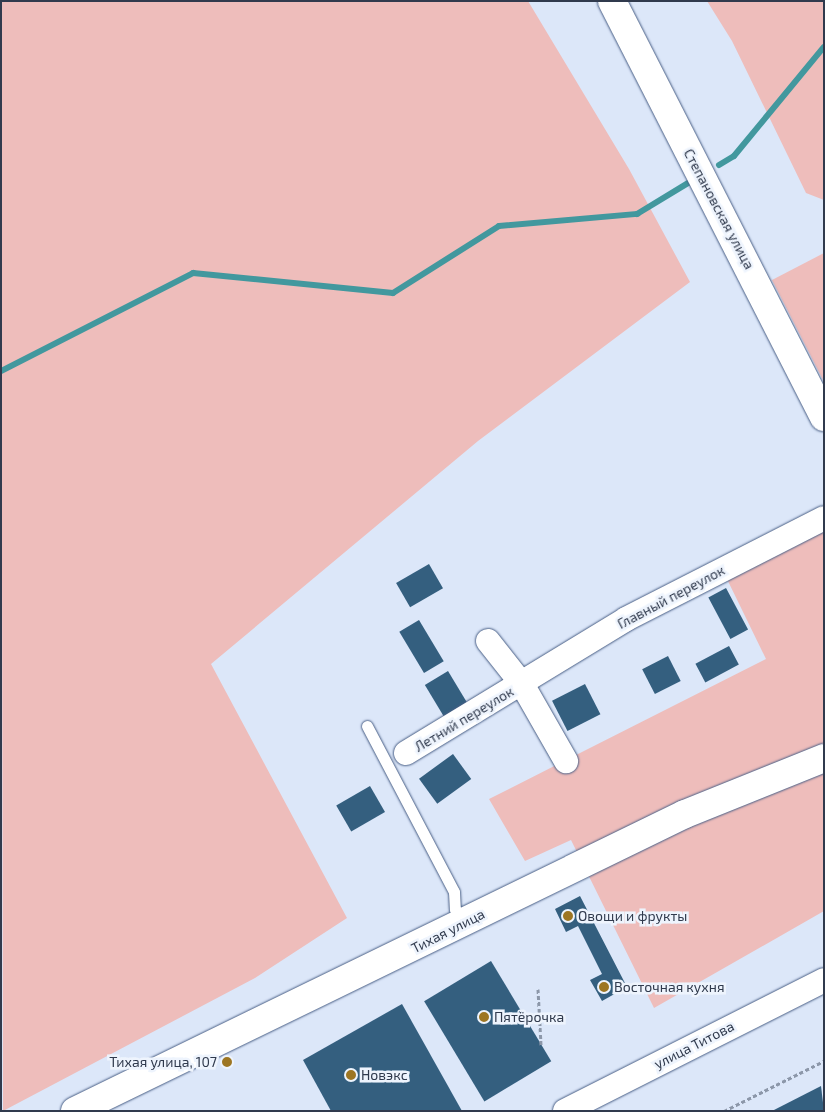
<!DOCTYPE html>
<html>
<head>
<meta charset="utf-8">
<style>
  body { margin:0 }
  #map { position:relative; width:825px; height:1112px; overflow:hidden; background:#dce7f9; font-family:"Exo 2",sans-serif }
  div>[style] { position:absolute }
  .green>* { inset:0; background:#eebdbb }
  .stream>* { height:6px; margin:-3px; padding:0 3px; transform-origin:3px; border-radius:3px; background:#42989e }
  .building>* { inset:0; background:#345f7f; transform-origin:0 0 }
  .path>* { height:3px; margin-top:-1.5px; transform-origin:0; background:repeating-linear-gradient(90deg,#8c97a9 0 4px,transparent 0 6.5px) }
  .roads { filter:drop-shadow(0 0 1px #485e85) drop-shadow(0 0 1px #485e85) }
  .service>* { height:11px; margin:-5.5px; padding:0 5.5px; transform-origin:5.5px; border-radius:5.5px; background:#fff }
  .minor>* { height:24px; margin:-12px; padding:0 12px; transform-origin:12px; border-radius:12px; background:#fff }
  .tertiary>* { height:28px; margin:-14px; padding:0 14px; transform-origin:14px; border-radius:14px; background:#fff }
  .dots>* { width:14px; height:14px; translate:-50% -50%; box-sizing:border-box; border:2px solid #eef4fd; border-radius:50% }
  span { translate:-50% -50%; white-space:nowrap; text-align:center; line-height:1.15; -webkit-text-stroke:5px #eef4fd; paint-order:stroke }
  .street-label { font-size:14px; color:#303a4d }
  .poi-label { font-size:14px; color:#303a4d }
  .left { translate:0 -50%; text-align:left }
  .right { translate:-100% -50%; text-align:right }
  .frame { position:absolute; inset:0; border:2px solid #303a4d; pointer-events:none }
</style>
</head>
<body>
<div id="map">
  <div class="green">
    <div style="clip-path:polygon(1px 1px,528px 1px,629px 169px,690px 282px,478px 441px,211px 664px,347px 918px,255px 978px,3px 1111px)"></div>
    <div style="clip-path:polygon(707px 1px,824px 1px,824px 200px,806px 193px,732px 41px)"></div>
    <div style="clip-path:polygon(824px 253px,824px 382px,772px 280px)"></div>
    <div style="clip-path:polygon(824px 521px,824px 911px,654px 1008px,571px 840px,525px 861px,489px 799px,766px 659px,725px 575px)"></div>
  </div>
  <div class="stream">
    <div style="left:719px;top:165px;width:17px;rotate:-31deg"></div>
    <div style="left:734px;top:156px;width:141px;rotate:-50.5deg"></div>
    <div style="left:1px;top:371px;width:216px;rotate:-27deg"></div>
    <div style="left:193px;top:273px;width:201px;rotate:5.7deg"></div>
    <div style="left:393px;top:293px;width:125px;rotate:-32.3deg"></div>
    <div style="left:499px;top:226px;width:139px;rotate:-5deg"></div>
    <div style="left:637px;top:214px;width:60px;rotate:-31.3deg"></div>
  </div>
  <div class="building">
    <div style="left:429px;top:564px;width:28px;height:38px;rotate:60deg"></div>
    <div style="left:726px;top:588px;width:47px;height:20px;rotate:62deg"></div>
    <div style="left:419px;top:620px;width:48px;height:23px;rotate:59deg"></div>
    <div style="left:729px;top:646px;width:21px;height:38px;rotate:62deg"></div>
    <div style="left:668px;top:656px;width:28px;height:29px;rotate:63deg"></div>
    <div style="left:448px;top:671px;width:43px;height:27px;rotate:59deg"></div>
    <div style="left:585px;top:684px;width:34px;height:37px;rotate:63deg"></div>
    <div style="left:453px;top:754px;width:31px;height:42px;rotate:54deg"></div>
    <div style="left:370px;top:786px;width:30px;height:39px;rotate:60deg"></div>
    <div style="clip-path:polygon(580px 896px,627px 987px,602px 1001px,590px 980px,602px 974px,578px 926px,566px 932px,555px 909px)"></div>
    <div style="left:491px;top:961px;width:117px;height:78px;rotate:59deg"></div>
    <div style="clip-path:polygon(402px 1004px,462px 1111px,331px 1111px,303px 1060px)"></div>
    <div style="clip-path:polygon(821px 1086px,824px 1111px,772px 1111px)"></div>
  </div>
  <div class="path">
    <div style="left:538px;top:989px;width:56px;rotate:86.9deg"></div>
    <div style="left:724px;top:1111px;width:112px;rotate:-26.6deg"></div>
  </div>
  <div class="roads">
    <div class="service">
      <div style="left:367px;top:726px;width:187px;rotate:62.3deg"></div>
      <div style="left:454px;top:892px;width:17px;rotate:87deg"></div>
      <div style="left:455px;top:909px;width:16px;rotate:63deg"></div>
    </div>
    <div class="minor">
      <div style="left:488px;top:641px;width:55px;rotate:51.7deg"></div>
      <div style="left:522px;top:684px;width:89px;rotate:60.3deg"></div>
      <div style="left:406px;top:753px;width:258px;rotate:-31.3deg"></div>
      <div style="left:626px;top:619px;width:222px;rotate:-27deg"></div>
      <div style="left:565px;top:1111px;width:290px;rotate:-26.8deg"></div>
    </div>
    <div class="tertiary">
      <div style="left:612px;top:1px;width:467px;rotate:63deg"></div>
      <div style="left:75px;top:1111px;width:678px;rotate:-25.96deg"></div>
      <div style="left:685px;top:814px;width:150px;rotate:-21.9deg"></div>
    </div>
  </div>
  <div class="dots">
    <div style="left:568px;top:916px;background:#9d7623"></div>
    <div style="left:604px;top:987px;background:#9d7623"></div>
    <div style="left:484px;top:1017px;background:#9d7623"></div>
    <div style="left:227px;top:1062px;background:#9d7623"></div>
    <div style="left:351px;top:1075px;background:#9d7623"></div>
  </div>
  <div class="street-label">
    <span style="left:719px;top:209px;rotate:62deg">Степановская улица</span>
    <span style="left:671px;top:597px;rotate:-28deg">Главный переулок</span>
    <span style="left:464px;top:719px;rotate:-31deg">Летний переулок</span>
    <span style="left:448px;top:931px;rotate:-27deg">Тихая улица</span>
    <span style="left:694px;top:1045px;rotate:-27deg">улица Титова</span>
  </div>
  <div class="poi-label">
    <span class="left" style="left:578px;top:916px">Овощи и фрукты</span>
    <span class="left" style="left:614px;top:987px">Восточная кухня</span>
    <span class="left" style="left:494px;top:1017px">Пятёрочка</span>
    <span class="right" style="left:217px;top:1062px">Тихая улица, 107</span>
    <span class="left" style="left:361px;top:1075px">Новэкс</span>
  </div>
  <div class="frame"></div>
</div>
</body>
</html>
